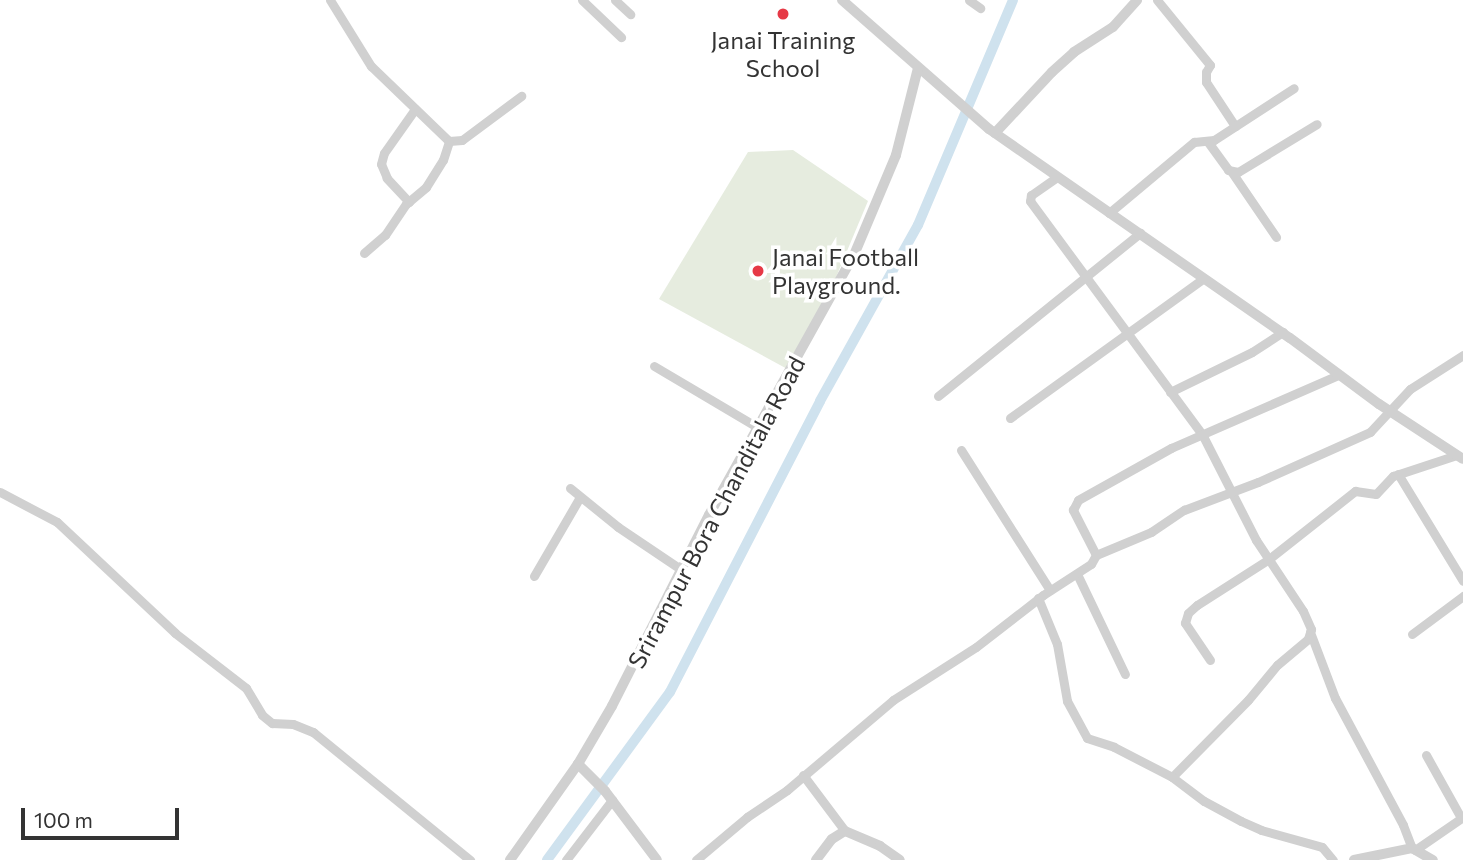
<!DOCTYPE html>
<html>
<head>
<meta charset="utf-8">
<style>
  body { margin:0 }
  #map { position:relative; width:1463px; height:860px; overflow:hidden; background:#fff; font-family:Commissioner,sans-serif }
  div>[style] { position:absolute }
  .green>* { inset:0; background:#e6ecdf }
  .canal>* { height:10px; margin:-5px; padding:0 5px; transform-origin:5px; border-radius:5px; background:#cfe2ee }
  .minor>* { height:9px; margin:-4.5px; padding:0 4.5px; transform-origin:4.5px; border-radius:4.5px; background:#d0d0d0 }
  .tertiary>* { height:10px; margin:-5px; padding:0 5px; transform-origin:5px; border-radius:5px; background:#d0d0d0 }
  .dots>* { width:19px; height:19px; translate:-50% -50%; box-sizing:border-box; border:4px solid #fff; border-radius:50% }
  span { translate:-50% -50%; white-space:nowrap; text-align:center; line-height:1.15; -webkit-text-stroke:7px #fff; paint-order:stroke }
  .poi-label { font-size:24px; color:#333 }
  .left { translate:0 -50%; text-align:left }
  .street-label { font-size:24px; color:#333 }
  .scale { position:absolute; left:21px; top:808px; width:158px; height:32px; box-sizing:border-box; border:4px solid #333; border-top:0; padding-left:9px; font-size:21px; line-height:24px; white-space:nowrap; color:#333; -webkit-text-stroke:5px #fff; paint-order:stroke }
</style>
</head>
<body>
<div id="map">
  <div class="green">
    <div style="clip-path:polygon(793px 150px,868px 201px,821px 313px,791px 371px,659px 299px,748px 152px)"></div>
  </div>
  <div class="canal">
    <div style="left:547px;top:860px;width:208px;rotate:-53.8deg"></div>
    <div style="left:670px;top:692px;width:327px;rotate:-62.7deg"></div>
    <div style="left:820px;top:401px;width:201px;rotate:-60.9deg"></div>
    <div style="left:918px;top:225px;width:244px;rotate:-67.1deg"></div>
  </div>
  <div class="minor">
    <div style="left:330px;top:0;width:78px;rotate:58.2deg"></div>
    <div style="left:371px;top:66px;width:108px;rotate:43.9deg"></div>
    <div style="left:449px;top:141px;width:13px;rotate:-4deg"></div>
    <div style="left:462px;top:140px;width:74px;rotate:-36.7deg"></div>
    <div style="left:582px;top:0;width:54px;rotate:43.5deg"></div>
    <div style="left:615px;top:0;width:21px;rotate:43deg"></div>
    <div style="left:969px;top:0;width:14px;rotate:36deg"></div>
    <div style="left:1157px;top:0;width:84px;rotate:50.8deg"></div>
    <div style="left:1210px;top:65px;width:8px;rotate:120deg"></div>
    <div style="left:1206px;top:72px;width:10px;rotate:90deg"></div>
    <div style="left:1206px;top:82px;width:53px;rotate:56.6deg"></div>
    <div style="left:1208px;top:142px;width:34px;rotate:54deg"></div>
    <div style="left:1228px;top:170px;width:10px;rotate:11deg"></div>
    <div style="left:1238px;top:172px;width:92px;rotate:-31.3deg"></div>
    <div style="left:1231px;top:171px;width:80px;rotate:55.7deg"></div>
    <div style="left:1057px;top:177px;width:32px;rotate:145deg"></div>
    <div style="left:1031px;top:195px;width:6px;rotate:99deg"></div>
    <div style="left:1030px;top:201px;width:292px;rotate:53.6deg"></div>
    <div style="left:1203px;top:436px;width:117px;rotate:63deg"></div>
    <div style="left:1256px;top:540px;width:85px;rotate:56.5deg"></div>
    <div style="left:1303px;top:611px;width:20px;rotate:66deg"></div>
    <div style="left:1311px;top:629px;width:10px;rotate:107deg"></div>
    <div style="left:1308px;top:639px;width:40px;rotate:140deg"></div>
    <div style="left:1277px;top:665px;width:45px;rotate:129.6deg"></div>
    <div style="left:1248px;top:700px;width:108px;rotate:134.6deg"></div>
    <div style="left:409px;top:202px;width:33px;rotate:-133deg"></div>
    <div style="left:387px;top:178px;width:15px;rotate:-113deg"></div>
    <div style="left:381px;top:164px;width:11px;rotate:-75deg"></div>
    <div style="left:384px;top:153px;width:54px;rotate:-54.8deg"></div>
    <div style="left:1109px;top:213px;width:111px;rotate:-39.9deg"></div>
    <div style="left:1194px;top:142px;width:20px;rotate:-6deg"></div>
    <div style="left:1214px;top:140px;width:95px;rotate:-33deg"></div>
    <div style="left:364px;top:253px;width:28px;rotate:-41deg"></div>
    <div style="left:385px;top:235px;width:37px;rotate:-56deg"></div>
    <div style="left:406px;top:204px;width:26px;rotate:-40deg"></div>
    <div style="left:426px;top:187px;width:32px;rotate:-58deg"></div>
    <div style="left:443px;top:160px;width:20px;rotate:-72deg"></div>
    <div style="left:654px;top:366px;width:120px;rotate:30.6deg"></div>
    <div style="left:1170px;top:392px;width:91px;rotate:-26deg"></div>
    <div style="left:1252px;top:352px;width:37px;rotate:-33deg"></div>
    <div style="left:938px;top:396px;width:260px;rotate:-38.9deg"></div>
    <div style="left:1010px;top:418px;width:239px;rotate:-35.8deg"></div>
    <div style="left:961px;top:450px;width:166px;rotate:57.6deg"></div>
    <div style="left:1398px;top:474px;width:125px;rotate:58.7deg"></div>
    <div style="left:570px;top:488px;width:62px;rotate:39.1deg"></div>
    <div style="left:618px;top:527px;width:77px;rotate:33.9deg"></div>
    <div style="left:0;top:492px;width:64px;rotate:27.8deg"></div>
    <div style="left:57px;top:522px;width:162px;rotate:43.2deg"></div>
    <div style="left:175px;top:633px;width:90px;rotate:37.8deg"></div>
    <div style="left:246px;top:688px;width:31px;rotate:59deg"></div>
    <div style="left:262px;top:715px;width:13px;rotate:39deg"></div>
    <div style="left:272px;top:723px;width:21px;rotate:3deg"></div>
    <div style="left:293px;top:724px;width:22px;rotate:22deg"></div>
    <div style="left:313px;top:732px;width:203px;rotate:39.2deg"></div>
    <div style="left:1096px;top:555px;width:60px;rotate:-22.7deg"></div>
    <div style="left:1151px;top:532px;width:40px;rotate:-34deg"></div>
    <div style="left:1184px;top:510px;width:79px;rotate:-20.7deg"></div>
    <div style="left:1258px;top:482px;width:123px;rotate:-24.1deg"></div>
    <div style="left:1370px;top:432px;width:59px;rotate:-47.1deg"></div>
    <div style="left:1410px;top:389px;width:63px;rotate:-32.7deg"></div>
    <div style="left:1077px;top:574px;width:111px;rotate:64.4deg"></div>
    <div style="left:534px;top:576px;width:91px;rotate:-59.8deg"></div>
    <div style="left:1038px;top:598px;width:50px;rotate:67.6deg"></div>
    <div style="left:1057px;top:644px;width:58px;rotate:80deg"></div>
    <div style="left:1067px;top:701px;width:42px;rotate:61.6deg"></div>
    <div style="left:1087px;top:738px;width:28px;rotate:18deg"></div>
    <div style="left:1114px;top:747px;width:65px;rotate:27.3deg"></div>
    <div style="left:1172px;top:777px;width:40px;rotate:37deg"></div>
    <div style="left:1204px;top:801px;width:42px;rotate:28.4deg"></div>
    <div style="left:1241px;top:821px;width:22px;rotate:24deg"></div>
    <div style="left:1261px;top:830px;width:63px;rotate:15.6deg"></div>
    <div style="left:1322px;top:847px;width:17px;rotate:50deg"></div>
    <div style="left:1310px;top:632px;width:71px;rotate:69.3deg"></div>
    <div style="left:1335px;top:698px;width:144px;rotate:61.8deg"></div>
    <div style="left:1403px;top:825px;width:25px;rotate:69deg"></div>
    <div style="left:1412px;top:634px;width:64px;rotate:-36.7deg"></div>
    <div style="left:1210px;top:660px;width:45px;rotate:-124deg"></div>
    <div style="left:1185px;top:623px;width:10px;rotate:-73deg"></div>
    <div style="left:1188px;top:613px;width:12px;rotate:-42deg"></div>
    <div style="left:1197px;top:605px;width:85px;rotate:-32.6deg"></div>
    <div style="left:1269px;top:559px;width:110px;rotate:-38.3deg"></div>
    <div style="left:1355px;top:491px;width:21px;rotate:8deg"></div>
    <div style="left:1376px;top:494px;width:25px;rotate:-47deg"></div>
    <div style="left:1393px;top:476px;width:67px;rotate:-18.2deg"></div>
    <div style="left:1426px;top:755px;width:72px;rotate:60.9deg"></div>
    <div style="left:803px;top:775px;width:70px;rotate:53.1deg"></div>
    <div style="left:1415px;top:850px;width:58px;rotate:-34.5deg"></div>
    <div style="left:566px;top:860px;width:76px;rotate:-52.5deg"></div>
    <div style="left:696px;top:860px;width:67px;rotate:-40.1deg"></div>
    <div style="left:747px;top:817px;width:48px;rotate:-34deg"></div>
    <div style="left:787px;top:790px;width:139px;rotate:-40.3deg"></div>
    <div style="left:893px;top:700px;width:98px;rotate:-32.6deg"></div>
    <div style="left:976px;top:647px;width:85px;rotate:-37.8deg"></div>
    <div style="left:1043px;top:595px;width:57px;rotate:-32.9deg"></div>
    <div style="left:1091px;top:564px;width:10px;rotate:-61deg"></div>
    <div style="left:1096px;top:555px;width:51px;rotate:-117.1deg"></div>
    <div style="left:1073px;top:510px;width:11px;rotate:-63deg"></div>
    <div style="left:1078px;top:500px;width:107px;rotate:-29.2deg"></div>
    <div style="left:1171px;top:448px;width:184px;rotate:-23.6deg"></div>
  </div>
  <div class="tertiary">
    <div style="left:842px;top:0;width:196px;rotate:41.3deg"></div>
    <div style="left:989px;top:129px;width:366px;rotate:34.8deg"></div>
    <div style="left:1290px;top:338px;width:111px;rotate:36.6deg"></div>
    <div style="left:1379px;top:404px;width:100px;rotate:33.2deg"></div>
    <div style="left:995px;top:133px;width:83px;rotate:-46.9deg"></div>
    <div style="left:1052px;top:72px;width:30px;rotate:-42deg"></div>
    <div style="left:1074px;top:52px;width:46px;rotate:-32.7deg"></div>
    <div style="left:1113px;top:27px;width:36px;rotate:-48deg"></div>
    <div style="left:578px;top:764px;width:38px;rotate:45deg"></div>
    <div style="left:605px;top:791px;width:86px;rotate:53deg"></div>
    <div style="left:510px;top:860px;width:118px;rotate:-54.7deg"></div>
    <div style="left:578px;top:764px;width:67px;rotate:-59.6deg"></div>
    <div style="left:612px;top:706px;width:214px;rotate:-63.1deg"></div>
    <div style="left:709px;top:515px;width:298px;rotate:-60.9deg"></div>
    <div style="left:854px;top:255px;width:108px;rotate:-67.2deg"></div>
    <div style="left:896px;top:155px;width:90px;rotate:-75.8deg"></div>
    <div style="left:816px;top:860px;width:26px;rotate:-53deg"></div>
    <div style="left:832px;top:839px;width:15px;rotate:-32deg"></div>
    <div style="left:845px;top:831px;width:38px;rotate:23deg"></div>
    <div style="left:880px;top:846px;width:24px;rotate:35deg"></div>
    <div style="left:1354px;top:860px;width:59px;rotate:-11.7deg"></div>
    <div style="left:1412px;top:848px;width:24px;rotate:30deg"></div>
  </div>
  <div class="dots">
    <div style="left:783px;top:14px;background:#e63946"></div>
    <div style="left:758px;top:271px;background:#e63946"></div>
  </div>
  <div class="poi-label">
    <span style="left:783px;top:54px">Janai Training<br>School</span>
    <span class="left" style="left:772px;top:271px">Janai Football<br>Playground.</span>
  </div>
  <div class="street-label">
    <span style="left:716px;top:512px;rotate:-62deg">Srirampur Bora Chanditala Road</span>
  </div>
  <div class="scale">100 m</div>
</div>
</body>
</html>
